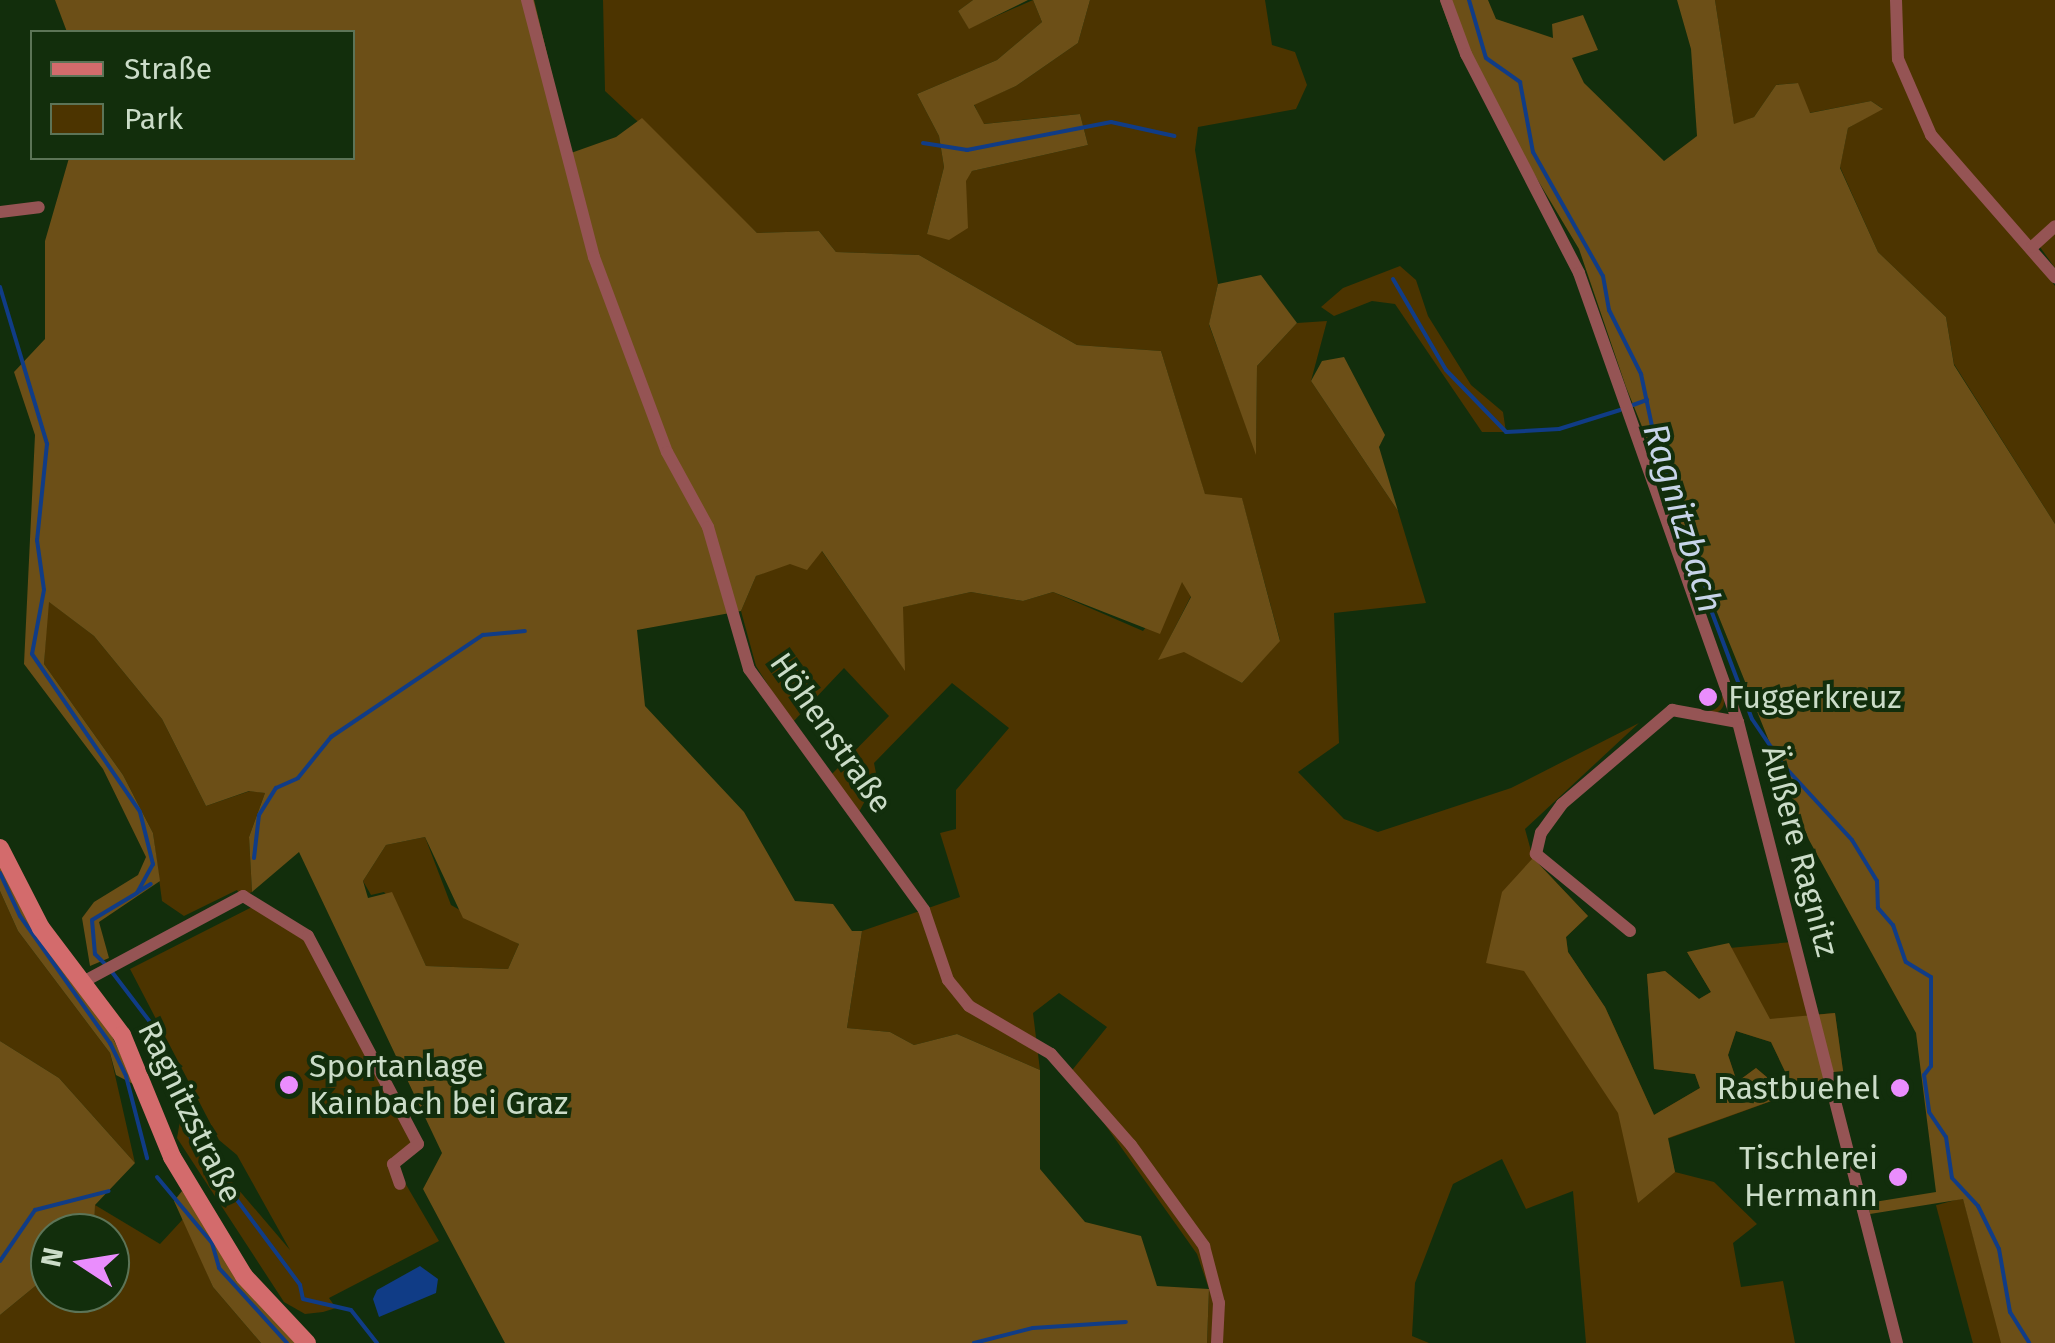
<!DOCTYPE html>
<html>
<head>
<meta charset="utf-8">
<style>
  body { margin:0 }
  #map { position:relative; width:2055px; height:1343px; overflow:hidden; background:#122e0c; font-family:"Fira Sans",sans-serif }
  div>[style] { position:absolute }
  .green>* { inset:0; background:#4c3400; transform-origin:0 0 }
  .round { border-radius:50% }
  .forest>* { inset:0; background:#6c4f17 }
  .water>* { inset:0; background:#103c86 }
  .stream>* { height:4px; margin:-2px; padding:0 2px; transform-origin:2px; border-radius:2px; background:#103c86 }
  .minor>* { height:12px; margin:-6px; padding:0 6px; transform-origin:6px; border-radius:6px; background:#955454 }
  .secondary>* { height:18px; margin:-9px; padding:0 9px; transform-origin:9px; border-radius:9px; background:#d36b6c }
  .dots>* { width:28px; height:28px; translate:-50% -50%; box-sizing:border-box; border:5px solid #122e0c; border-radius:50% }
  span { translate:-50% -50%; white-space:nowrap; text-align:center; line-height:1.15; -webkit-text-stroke:8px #122e0c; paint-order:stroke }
  .poi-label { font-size:32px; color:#cbdcc8 }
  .left { translate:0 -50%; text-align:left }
  .right { translate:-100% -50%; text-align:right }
  .street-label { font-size:32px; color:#cbdcc8 }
  .water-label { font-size:35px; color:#c7d4e9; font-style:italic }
  .legend { position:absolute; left:30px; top:30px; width:325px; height:130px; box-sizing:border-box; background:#122e0c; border:2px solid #5c7457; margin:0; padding:12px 18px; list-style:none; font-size:30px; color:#cbdcc8 }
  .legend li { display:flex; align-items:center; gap:20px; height:50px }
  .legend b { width:50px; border:2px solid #5c7457 }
  .north { position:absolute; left:30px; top:1213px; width:100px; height:100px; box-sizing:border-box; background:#122e0c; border:2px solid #5c7457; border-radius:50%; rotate:282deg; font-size:28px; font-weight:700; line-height:40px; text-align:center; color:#cbdcc8 }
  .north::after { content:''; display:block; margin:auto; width:35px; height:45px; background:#ea8dfd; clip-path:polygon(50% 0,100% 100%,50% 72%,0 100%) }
</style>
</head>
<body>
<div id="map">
  <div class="green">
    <div style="clip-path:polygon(603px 0,973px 0,958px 11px,969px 28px,1033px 0,1042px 22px,997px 60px,917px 94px,939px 136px,944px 167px,927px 234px,972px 171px,1088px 145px,1080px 114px,983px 124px,974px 104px,1016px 86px,1078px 43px,1090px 0,1265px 0,1272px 45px,1295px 52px,1307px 85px,1296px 109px,1198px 127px,1195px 150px,1218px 284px,1209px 325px,1256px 452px,1257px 366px,1297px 323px,1327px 321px,1311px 381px,1398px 511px,1426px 603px,1334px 613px,1339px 743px,1298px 772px,1344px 819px,1378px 832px,1511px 788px,1639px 723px,1525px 829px,1533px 858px,1588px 916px,1566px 937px,1568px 952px,1606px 1009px,1654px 1115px,1700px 1088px,1695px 1074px,1654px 1069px,1647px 974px,1665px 971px,1699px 999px,1711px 992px,1687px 952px,1792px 942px,1811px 1015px,1835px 1013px,1845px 1085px,1793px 1088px,1771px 1042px,1736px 1031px,1728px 1055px,1737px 1082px,1756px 1068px,1788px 1095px,1667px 1139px,1675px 1172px,1714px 1182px,1757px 1224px,1733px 1243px,1741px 1287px,1783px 1281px,1795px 1343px,1586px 1343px,1573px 1191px,1526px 1209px,1502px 1159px,1453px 1184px,1415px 1283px,1412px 1336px,1429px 1343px,1207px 1343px,1209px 1289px,1197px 1254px,1069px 1074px,1107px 1027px,1059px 993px,1033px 1013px,1040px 1070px,957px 1034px,914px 1045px,890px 1032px,847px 1028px,862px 931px,960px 897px,940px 833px,956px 829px,956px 790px,1009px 728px,952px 683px,874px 763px,877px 778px,859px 812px,830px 776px,889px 716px,844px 668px,792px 723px,756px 666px,741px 611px,756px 576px,821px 550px,904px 669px,902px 607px,971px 592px,1023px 601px,1053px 592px,1143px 631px,1182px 581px,1191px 596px,1159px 659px,1184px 651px,1242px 683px,1280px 640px,1242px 499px,1205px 495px,1161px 351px,1077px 345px,919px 255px,836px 252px,819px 231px,757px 233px,605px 91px)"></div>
    <div style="clip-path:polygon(1715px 0,2055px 0,2055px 268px,2035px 240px,2027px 248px,2055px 286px,2055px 524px,1954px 364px,1946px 317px,1878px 252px,1840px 167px,1848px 128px,1882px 108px,1871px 101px,1809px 113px,1797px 83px,1776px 85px,1754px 117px,1734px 125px)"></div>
    <div style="clip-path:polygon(1400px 266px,1416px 280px,1428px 316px,1471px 385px,1503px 412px,1506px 432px,1482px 432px,1395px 304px,1372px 301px,1334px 316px,1321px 307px,1343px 288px)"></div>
    <div style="clip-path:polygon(48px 601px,94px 636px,162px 719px,206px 806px,250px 791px,265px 793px,249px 837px,252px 892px,241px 897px,237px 890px,184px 916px,162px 901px,153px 833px,123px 775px,44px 664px)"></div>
    <div class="round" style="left:1702px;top:691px;width:22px;height:22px"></div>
    <div style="clip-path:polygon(425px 837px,451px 905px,519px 944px,508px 969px,426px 966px,399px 909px,384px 892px,371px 895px,363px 881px,386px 845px)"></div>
    <div style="clip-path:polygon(0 891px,18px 931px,110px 1053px,135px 1163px,59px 1078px,0 1041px)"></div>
    <div style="clip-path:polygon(252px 907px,299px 930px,418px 1144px,394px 1164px,439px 1241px,329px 1298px,336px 1308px,323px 1312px,305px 1314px,284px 1302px,177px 1138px,180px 1121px,290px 1250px,237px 1155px,219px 1140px,130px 969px)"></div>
    <div style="left:1963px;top:1198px;width:150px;height:28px;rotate:75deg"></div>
    <div style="clip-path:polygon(95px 1205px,160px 1244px,184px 1218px,213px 1287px,261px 1343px,0 1343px,0 1315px,50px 1274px,50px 1293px,110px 1293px,110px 1233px,94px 1233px)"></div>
  </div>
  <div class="forest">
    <div style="clip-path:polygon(evenodd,55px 0,534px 0,571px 153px,616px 137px,642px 118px,757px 233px,819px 231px,836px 252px,919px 255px,1077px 345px,1161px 351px,1205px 494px,1242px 498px,1280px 641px,1242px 683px,1184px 652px,1158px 660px,1191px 597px,1182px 582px,1160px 634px,1053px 592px,1023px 601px,971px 592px,903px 607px,905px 671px,822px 551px,807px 570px,790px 564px,756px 576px,741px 611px,637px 630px,645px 706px,744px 812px,795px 901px,833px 904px,852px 931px,862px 931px,847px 1028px,890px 1032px,914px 1045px,957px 1034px,1040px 1070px,1040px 1169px,1085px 1222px,1141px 1236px,1157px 1286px,1209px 1289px,1207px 1343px,505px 1343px,423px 1189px,442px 1153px,299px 852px,252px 892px,249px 837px,265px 793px,249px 791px,206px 806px,162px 719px,94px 636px,49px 602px,44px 664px,123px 775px,153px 833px,160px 881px,99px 922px,109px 958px,90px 966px,82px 918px,94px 902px,138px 875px,146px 857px,103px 769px,24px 664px,35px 435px,14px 372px,45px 339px,45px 241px,69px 158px,352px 158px,352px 32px,67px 32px,55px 0,425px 837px,463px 918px,519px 944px,508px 969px,426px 966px,392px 892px,368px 898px,363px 881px,386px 845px,425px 837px)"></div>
    <div style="clip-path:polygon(973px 0,1028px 0,969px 29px,958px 11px)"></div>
    <div style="clip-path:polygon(1033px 0,1090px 0,1078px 43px,1016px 86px,974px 105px,984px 124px,1080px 114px,1088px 145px,972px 171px,966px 181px,968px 228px,949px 240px,927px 234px,944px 167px,939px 136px,917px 94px,997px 60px,1042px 22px)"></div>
    <div style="clip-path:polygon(1440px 0,1488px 0,1496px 19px,1553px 38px,1552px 24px,1583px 15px,1598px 50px,1572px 58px,1584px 83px,1664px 161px,1697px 136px,1691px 49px,1677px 0,1715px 0,1734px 124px,1754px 117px,1776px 85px,1798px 83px,1810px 113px,1871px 101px,1883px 109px,1848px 128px,1840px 168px,1878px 252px,1946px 317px,1954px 365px,2055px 524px,2055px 1343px,2001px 1343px,1963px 1199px,1870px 1214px,1868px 1203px,1936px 1192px,1916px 1033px,1809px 840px,1626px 387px,1579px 249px,1455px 42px)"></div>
    <div style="clip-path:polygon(1261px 275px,1297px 323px,1257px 366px,1256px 455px,1209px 324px,1218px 284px)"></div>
    <div style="clip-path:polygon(1344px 357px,1385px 435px,1379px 447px,1398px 511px,1311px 381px,1322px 361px)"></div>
    <div style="clip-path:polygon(1533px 858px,1588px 916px,1566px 937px,1568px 952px,1605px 1007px,1654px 1115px,1700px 1088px,1695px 1074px,1654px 1069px,1647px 974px,1665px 971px,1699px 999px,1711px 992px,1687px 952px,1729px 943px,1770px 1019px,1835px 1013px,1845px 1085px,1793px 1088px,1771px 1042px,1736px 1031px,1728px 1055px,1737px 1082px,1756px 1068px,1788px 1095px,1668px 1138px,1675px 1172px,1638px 1203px,1618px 1113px,1524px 971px,1486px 963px,1502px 892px)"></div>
    <div style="clip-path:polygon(0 863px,30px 924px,112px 1036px,135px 1085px,116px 1075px,110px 1053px,18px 931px,0 891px)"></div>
    <div style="clip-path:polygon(0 1041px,59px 1078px,135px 1163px,95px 1205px,94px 1233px,50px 1233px,50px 1274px,0 1315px)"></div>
    <div style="clip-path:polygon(182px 1191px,243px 1283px,298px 1343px,261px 1343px,213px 1287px,174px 1201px)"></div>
  </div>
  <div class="water">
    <div style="clip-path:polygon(420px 1266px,438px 1279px,436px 1293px,379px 1317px,373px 1299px,377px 1290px)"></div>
  </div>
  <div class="stream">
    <div style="left:1469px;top:0;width:60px;rotate:73.7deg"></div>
    <div style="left:1486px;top:58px;width:42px;rotate:35.2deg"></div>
    <div style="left:1520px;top:82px;width:71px;rotate:79.5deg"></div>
    <div style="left:1533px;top:152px;width:142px;rotate:60.6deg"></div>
    <div style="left:1603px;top:276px;width:35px;rotate:80deg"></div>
    <div style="left:1609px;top:310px;width:72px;rotate:63.4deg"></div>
    <div style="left:1641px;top:374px;width:73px;rotate:78.1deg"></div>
    <div style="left:1656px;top:445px;width:53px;rotate:70.2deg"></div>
    <div style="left:1674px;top:495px;width:21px;rotate:49deg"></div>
    <div style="left:1688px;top:511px;width:102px;rotate:76.9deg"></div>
    <div style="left:1711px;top:610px;width:116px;rotate:69.4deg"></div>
    <div style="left:1752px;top:719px;width:57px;rotate:55.8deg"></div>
    <div style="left:1784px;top:766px;width:100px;rotate:47.4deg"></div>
    <div style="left:1852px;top:840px;width:48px;rotate:58.6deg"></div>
    <div style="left:1877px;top:881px;width:27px;rotate:88deg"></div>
    <div style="left:1878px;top:908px;width:23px;rotate:49deg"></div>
    <div style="left:1893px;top:925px;width:39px;rotate:71deg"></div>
    <div style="left:1906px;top:962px;width:29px;rotate:31deg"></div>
    <div style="left:1931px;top:977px;width:89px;rotate:90deg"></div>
    <div style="left:1931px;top:1066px;width:11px;rotate:128deg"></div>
    <div style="left:1924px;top:1075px;width:37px;rotate:82deg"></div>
    <div style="left:1929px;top:1112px;width:30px;rotate:56deg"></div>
    <div style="left:1946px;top:1137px;width:41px;rotate:81.7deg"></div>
    <div style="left:1952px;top:1178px;width:38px;rotate:47deg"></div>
    <div style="left:1978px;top:1206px;width:48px;rotate:64deg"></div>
    <div style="left:1999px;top:1249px;width:64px;rotate:80.1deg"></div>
    <div style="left:2010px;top:1312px;width:36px;rotate:58deg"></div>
    <div style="left:923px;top:143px;width:45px;rotate:9deg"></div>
    <div style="left:967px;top:150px;width:147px;rotate:-11deg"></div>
    <div style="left:1111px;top:122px;width:65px;rotate:12.5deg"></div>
    <div style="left:1393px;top:279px;width:105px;rotate:59.8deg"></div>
    <div style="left:1446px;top:370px;width:86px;rotate:45.9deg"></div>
    <div style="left:1506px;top:432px;width:53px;rotate:-3.2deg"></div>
    <div style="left:1559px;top:429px;width:64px;rotate:-17.3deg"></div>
    <div style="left:0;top:287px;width:164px;rotate:73.3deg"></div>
    <div style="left:47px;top:444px;width:97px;rotate:95.9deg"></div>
    <div style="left:37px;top:540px;width:50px;rotate:82deg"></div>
    <div style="left:44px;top:590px;width:65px;rotate:100.6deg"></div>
    <div style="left:32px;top:654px;width:191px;rotate:55.6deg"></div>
    <div style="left:140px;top:812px;width:54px;rotate:76deg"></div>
    <div style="left:153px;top:864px;width:33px;rotate:119deg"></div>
    <div style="left:137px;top:893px;width:52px;rotate:149deg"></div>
    <div style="left:92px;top:920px;width:34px;rotate:85deg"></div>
    <div style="left:95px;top:954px;width:16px;rotate:45deg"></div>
    <div style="left:1633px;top:405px;width:15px;rotate:-20deg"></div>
    <div style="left:254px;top:858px;width:43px;rotate:-83.4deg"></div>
    <div style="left:259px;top:815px;width:32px;rotate:-58deg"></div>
    <div style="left:276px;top:788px;width:24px;rotate:-24deg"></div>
    <div style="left:298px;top:778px;width:53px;rotate:-51.2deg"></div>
    <div style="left:331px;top:737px;width:183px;rotate:-33.9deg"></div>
    <div style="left:483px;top:635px;width:42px;rotate:-5.4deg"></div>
    <div style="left:0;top:873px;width:47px;rotate:65.1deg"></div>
    <div style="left:20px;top:916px;width:156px;rotate:54.7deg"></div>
    <div style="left:110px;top:1043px;width:37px;rotate:64deg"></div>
    <div style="left:126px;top:1076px;width:85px;rotate:75.6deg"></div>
    <div style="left:138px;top:892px;width:15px;rotate:-32deg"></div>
    <div style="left:112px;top:972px;width:74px;rotate:52.7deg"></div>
    <div style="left:157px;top:1031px;width:112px;rotate:72.4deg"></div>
    <div style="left:191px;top:1138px;width:183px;rotate:53.4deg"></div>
    <div style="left:300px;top:1285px;width:14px;rotate:78deg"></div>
    <div style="left:303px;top:1299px;width:49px;rotate:12.9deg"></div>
    <div style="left:351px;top:1310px;width:42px;rotate:51.8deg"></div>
    <div style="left:157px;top:1177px;width:86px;rotate:50.2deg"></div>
    <div style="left:212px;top:1243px;width:26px;rotate:74deg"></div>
    <div style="left:219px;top:1268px;width:101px;rotate:47.8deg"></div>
    <div style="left:0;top:1261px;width:62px;rotate:-55.5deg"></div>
    <div style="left:35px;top:1210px;width:76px;rotate:-14.4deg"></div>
    <div style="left:974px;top:1343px;width:61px;rotate:-14.3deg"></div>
    <div style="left:1033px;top:1328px;width:93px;rotate:-3.7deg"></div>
  </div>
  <div class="minor">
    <div style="left:527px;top:0;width:266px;rotate:75.4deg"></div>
    <div style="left:594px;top:257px;width:208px;rotate:69.5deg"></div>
    <div style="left:667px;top:452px;width:85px;rotate:61.3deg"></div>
    <div style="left:708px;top:527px;width:148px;rotate:73.9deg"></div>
    <div style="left:749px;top:669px;width:298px;rotate:54deg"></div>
    <div style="left:924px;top:910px;width:74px;rotate:71.1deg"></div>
    <div style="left:948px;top:980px;width:33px;rotate:51deg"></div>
    <div style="left:969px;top:1006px;width:95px;rotate:30.3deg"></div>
    <div style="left:1051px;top:1054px;width:121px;rotate:48.7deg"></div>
    <div style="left:1131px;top:1145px;width:125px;rotate:54.1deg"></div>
    <div style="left:1204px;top:1246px;width:59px;rotate:75.3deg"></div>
    <div style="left:1219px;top:1303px;width:40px;rotate:92.9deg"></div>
    <div style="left:1446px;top:0;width:58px;rotate:69.7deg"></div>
    <div style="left:1466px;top:54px;width:246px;rotate:62.7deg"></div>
    <div style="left:1579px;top:273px;width:476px;rotate:70.5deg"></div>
    <div style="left:1738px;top:722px;width:641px;rotate:75.64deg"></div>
    <div style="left:1896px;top:0;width:59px;rotate:88.1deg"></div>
    <div style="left:1898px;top:59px;width:83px;rotate:66.5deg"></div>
    <div style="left:1931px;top:135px;width:189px;rotate:48.9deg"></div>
    <div style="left:0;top:212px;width:39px;rotate:-7deg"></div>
    <div style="left:2032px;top:247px;width:31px;rotate:-42deg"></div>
    <div style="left:1630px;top:931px;width:122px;rotate:-140.7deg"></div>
    <div style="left:1536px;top:854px;width:22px;rotate:-77deg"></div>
    <div style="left:1541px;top:833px;width:36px;rotate:-54deg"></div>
    <div style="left:1562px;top:804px;width:145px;rotate:-40.5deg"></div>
    <div style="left:1672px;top:710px;width:67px;rotate:10.3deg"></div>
    <div style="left:81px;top:983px;width:184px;rotate:-28.2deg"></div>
    <div style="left:243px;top:896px;width:76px;rotate:31.6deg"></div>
    <div style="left:308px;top:936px;width:235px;rotate:62.1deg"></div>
    <div style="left:418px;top:1144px;width:32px;rotate:141deg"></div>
    <div style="left:393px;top:1164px;width:21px;rotate:71deg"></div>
  </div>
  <div class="secondary">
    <div style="left:0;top:848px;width:90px;rotate:62.9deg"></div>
    <div style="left:41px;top:928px;width:134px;rotate:52.9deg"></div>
    <div style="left:122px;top:1035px;width:132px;rotate:67.7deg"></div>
    <div style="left:172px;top:1157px;width:139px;rotate:58.8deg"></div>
    <div style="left:244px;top:1276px;width:92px;rotate:46.8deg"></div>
  </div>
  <div class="dots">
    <div style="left:1708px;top:697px;background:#ea8dfd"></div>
    <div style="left:289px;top:1085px;background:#ea8dfd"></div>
    <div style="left:1900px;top:1088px;background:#ea8dfd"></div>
    <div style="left:1898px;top:1177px;background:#ea8dfd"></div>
  </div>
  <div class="poi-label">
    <span class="left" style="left:1728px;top:697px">Fuggerkreuz</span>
    <span class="left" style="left:309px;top:1085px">Sportanlage<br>Kainbach bei Graz</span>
    <span class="right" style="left:1880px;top:1088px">Rastbuehel</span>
    <span class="right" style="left:1878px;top:1177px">Tischlerei<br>Hermann</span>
  </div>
  <div class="street-label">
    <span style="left:831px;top:733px;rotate:55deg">Höhenstraße</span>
    <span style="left:1800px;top:851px;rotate:75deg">Äußere Ragnitz</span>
    <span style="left:190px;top:1112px;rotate:64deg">Ragnitzstraße</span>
  </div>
  <div class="water-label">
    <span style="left:1683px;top:518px;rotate:73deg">Ragnitzbach</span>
  </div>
  <ul class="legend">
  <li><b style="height:12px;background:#d36b6c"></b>Straße</li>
  <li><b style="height:28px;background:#4c3400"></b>Park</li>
  </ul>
  <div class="north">N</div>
</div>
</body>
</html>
